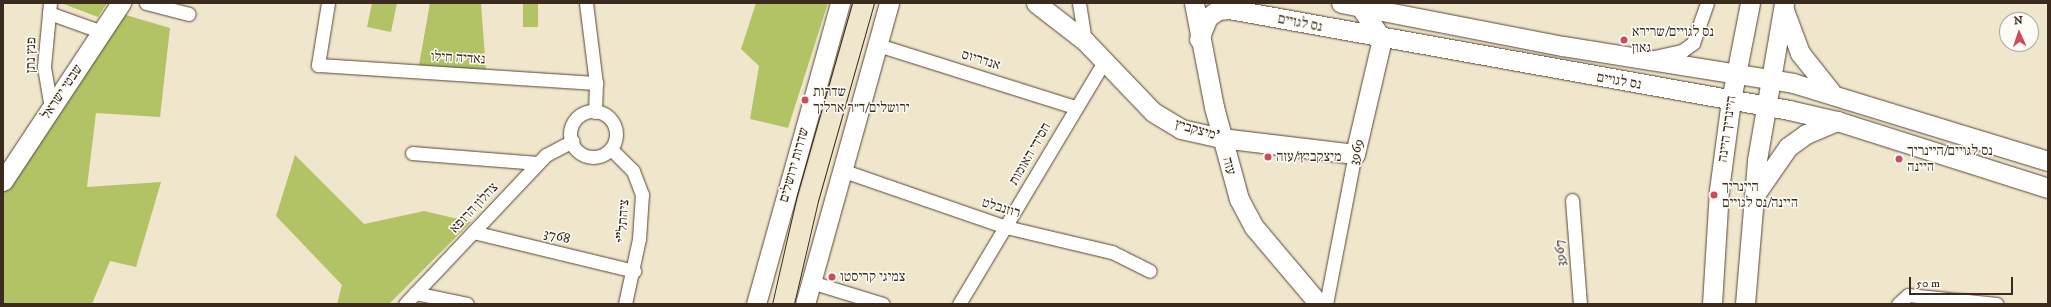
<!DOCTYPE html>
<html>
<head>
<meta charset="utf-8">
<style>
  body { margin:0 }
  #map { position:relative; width:2051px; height:307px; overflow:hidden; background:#f0e6cb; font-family:"IM FELL DW Pica","Frank Ruhl Libre",serif }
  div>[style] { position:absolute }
  .green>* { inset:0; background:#b2c366; transform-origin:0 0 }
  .roads { filter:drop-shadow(0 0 1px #564638) drop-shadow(0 0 1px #564638) }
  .street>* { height:13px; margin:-6.5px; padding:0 6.5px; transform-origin:6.5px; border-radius:6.5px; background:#fff }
  .street>.ring { margin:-6.5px; padding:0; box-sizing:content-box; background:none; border:13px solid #fff; border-radius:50% }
  .secondary>* { height:19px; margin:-9.5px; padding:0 9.5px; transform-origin:9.5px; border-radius:9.5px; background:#fff }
  .tram>* { height:1px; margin:-0.5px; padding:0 0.5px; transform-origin:0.5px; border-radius:0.5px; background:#3b2a1e }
  .dots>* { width:11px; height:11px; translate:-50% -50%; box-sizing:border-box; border:2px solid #fdfcf7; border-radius:50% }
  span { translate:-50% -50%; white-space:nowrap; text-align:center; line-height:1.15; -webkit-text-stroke:3px #fdfcf7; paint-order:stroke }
  .street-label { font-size:14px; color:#3b2a1e }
  .poi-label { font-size:14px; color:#3b2a1e }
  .left { translate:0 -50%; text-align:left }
  .frame { position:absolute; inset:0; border:4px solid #3b2a1e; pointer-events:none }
  .north { position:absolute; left:1999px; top:12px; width:40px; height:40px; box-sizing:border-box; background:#fdfcf7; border:1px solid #afa8a0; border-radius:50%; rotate:357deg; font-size:11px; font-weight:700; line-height:16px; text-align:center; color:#3b2a1e }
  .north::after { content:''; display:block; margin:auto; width:14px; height:18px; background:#d1495b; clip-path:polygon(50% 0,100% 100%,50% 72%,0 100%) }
  .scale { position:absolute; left:1909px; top:277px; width:104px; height:18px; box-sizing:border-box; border:2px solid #3b2a1e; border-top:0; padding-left:5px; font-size:12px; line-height:14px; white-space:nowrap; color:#3b2a1e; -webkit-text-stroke:3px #fdfcf7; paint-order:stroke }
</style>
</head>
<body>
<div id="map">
  <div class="green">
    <div style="clip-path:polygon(61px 3px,107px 3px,98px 17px)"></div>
    <div style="clip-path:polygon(372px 3px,397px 3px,391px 32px,367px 27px)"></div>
    <div style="clip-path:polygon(430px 3px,481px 3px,486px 71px,419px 65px)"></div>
    <div style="left:523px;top:3px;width:15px;height:24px"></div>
    <div style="clip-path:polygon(756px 3px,828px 3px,788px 128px,750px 119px,759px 66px,741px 49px)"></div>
    <div style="clip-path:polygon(119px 13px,170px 28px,160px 117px,96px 113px,87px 187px,161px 182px,136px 267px,110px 261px,92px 304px,3px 304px,3px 191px)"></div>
    <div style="clip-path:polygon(295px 155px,364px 224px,424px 211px,471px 222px,389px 304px,337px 304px,342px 285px,276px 216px)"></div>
  </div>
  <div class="roads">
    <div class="street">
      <div style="left:50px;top:3px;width:64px;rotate:95.4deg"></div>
      <div style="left:44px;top:67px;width:42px;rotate:80.3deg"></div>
      <div style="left:146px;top:3px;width:44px;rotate:14.3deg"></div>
      <div style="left:328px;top:3px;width:63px;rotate:99.2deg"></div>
      <div style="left:318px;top:65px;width:279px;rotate:3.7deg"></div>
      <div style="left:586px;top:3px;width:81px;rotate:82.9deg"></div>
      <div style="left:596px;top:83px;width:29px;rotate:92deg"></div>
      <div style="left:1079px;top:3px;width:38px;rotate:81deg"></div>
      <div style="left:49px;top:13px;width:56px;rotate:19.7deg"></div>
      <div style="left:878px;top:45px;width:207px;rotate:17.5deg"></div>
      <div style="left:1654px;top:57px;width:29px;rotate:-12deg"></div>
      <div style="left:1682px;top:51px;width:14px;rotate:-36deg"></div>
      <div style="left:1693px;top:43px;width:42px;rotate:-70.7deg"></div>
      <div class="ring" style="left:570px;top:111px;width:33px;height:33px"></div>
      <div style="left:611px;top:149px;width:31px;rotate:45deg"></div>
      <div style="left:633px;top:171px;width:25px;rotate:69deg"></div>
      <div style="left:642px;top:194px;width:45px;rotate:93.8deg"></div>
      <div style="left:639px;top:239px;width:66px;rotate:102.2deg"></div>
      <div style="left:412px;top:153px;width:126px;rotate:4.5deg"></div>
      <div style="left:844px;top:171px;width:171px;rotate:19.1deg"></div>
      <div style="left:1006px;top:227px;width:109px;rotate:13.3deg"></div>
      <div style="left:1112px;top:252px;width:42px;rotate:26.6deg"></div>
      <div style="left:1572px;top:200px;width:104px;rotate:85.6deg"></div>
      <div style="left:473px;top:232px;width:166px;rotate:13.6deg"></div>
      <div style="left:811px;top:282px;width:75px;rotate:17deg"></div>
      <div style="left:415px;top:293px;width:53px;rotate:11.9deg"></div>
      <div style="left:405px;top:304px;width:205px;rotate:-46.6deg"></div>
      <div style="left:546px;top:155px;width:30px;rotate:-28deg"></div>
      <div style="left:959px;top:304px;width:282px;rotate:-59.1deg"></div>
      <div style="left:1326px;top:304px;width:153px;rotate:-79.1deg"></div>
      <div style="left:1898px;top:304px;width:13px;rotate:-42deg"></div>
      <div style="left:1908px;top:295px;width:89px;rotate:5.8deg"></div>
    </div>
    <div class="secondary">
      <div style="left:1036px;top:3px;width:62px;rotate:37.8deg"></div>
      <div style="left:1085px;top:41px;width:98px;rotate:46.2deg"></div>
      <div style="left:1153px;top:112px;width:33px;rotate:31deg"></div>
      <div style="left:1181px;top:129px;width:41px;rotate:12.7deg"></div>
      <div style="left:1221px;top:138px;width:135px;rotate:6.8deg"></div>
      <div style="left:1355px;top:154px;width:118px;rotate:-76.8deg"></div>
      <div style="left:1382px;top:39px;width:40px;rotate:-124deg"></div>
      <div style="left:1194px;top:3px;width:106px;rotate:79.1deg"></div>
      <div style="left:1214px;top:107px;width:95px;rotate:74.8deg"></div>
      <div style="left:1239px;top:199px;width:32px;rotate:62deg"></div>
      <div style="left:1254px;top:227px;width:101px;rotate:49.8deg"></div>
      <div style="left:1341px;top:3px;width:226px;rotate:11deg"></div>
      <div style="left:1563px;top:46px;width:233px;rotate:9.1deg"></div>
      <div style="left:1793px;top:83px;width:267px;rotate:17deg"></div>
      <div style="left:1784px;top:10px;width:46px;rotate:69.6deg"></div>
      <div style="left:1800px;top:53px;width:50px;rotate:51.5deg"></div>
      <div style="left:1199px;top:39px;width:24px;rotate:-68deg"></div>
      <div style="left:1208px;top:17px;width:12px;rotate:-35deg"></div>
      <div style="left:1218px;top:10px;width:11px;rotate:-5deg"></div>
      <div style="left:1229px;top:9px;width:569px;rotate:10.22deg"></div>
      <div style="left:1789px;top:110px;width:49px;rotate:12.9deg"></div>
      <div style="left:1837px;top:121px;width:221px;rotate:17.6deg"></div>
      <div style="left:3px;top:181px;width:214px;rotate:-56.5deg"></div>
      <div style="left:1756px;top:193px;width:56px;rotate:-55.2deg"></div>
      <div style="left:1788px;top:147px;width:22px;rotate:-36deg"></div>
      <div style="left:1806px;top:134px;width:34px;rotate:-23deg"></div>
      <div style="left:756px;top:304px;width:313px;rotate:-74.4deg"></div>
      <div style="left:805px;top:304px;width:313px;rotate:-74.4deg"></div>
      <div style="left:1712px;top:304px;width:114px;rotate:-86.5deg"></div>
      <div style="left:1719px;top:190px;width:91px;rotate:-82.4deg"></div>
      <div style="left:1731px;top:100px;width:99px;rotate:-78.9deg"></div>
      <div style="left:1745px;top:304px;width:144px;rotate:-85.2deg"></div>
      <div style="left:1757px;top:160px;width:159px;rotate:-80.2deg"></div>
    </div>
  </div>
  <div class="tram">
    <div style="left:772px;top:304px;width:112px;rotate:-77.1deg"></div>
    <div style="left:797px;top:195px;width:200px;rotate:-74deg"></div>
    <div style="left:794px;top:304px;width:106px;rotate:-76.9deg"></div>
    <div style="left:818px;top:201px;width:206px;rotate:-74.2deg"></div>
  </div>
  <div class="dots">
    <div style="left:1624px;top:40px;background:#d1495b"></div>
    <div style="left:805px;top:100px;background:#d1495b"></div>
    <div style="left:1268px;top:157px;background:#d1495b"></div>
    <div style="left:1899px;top:159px;background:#d1495b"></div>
    <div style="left:1714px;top:195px;background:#d1495b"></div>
    <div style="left:832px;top:277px;background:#d1495b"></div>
  </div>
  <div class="street-label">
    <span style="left:1300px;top:23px;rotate:11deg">נס לגויים</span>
    <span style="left:31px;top:55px;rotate:-89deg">פנץ נתן</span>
    <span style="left:458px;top:58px;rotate:3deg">נאדיה חילו</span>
    <span style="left:981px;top:60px;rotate:17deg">אנדריוס</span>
    <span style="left:1619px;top:81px;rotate:10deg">נס לגויים</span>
    <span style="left:62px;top:92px;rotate:-56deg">שבטי ישראל</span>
    <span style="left:1727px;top:129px;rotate:-82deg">היינריך היינה</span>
    <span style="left:1197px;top:130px;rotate:16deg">מיצקביץ'</span>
    <span style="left:1356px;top:152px;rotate:-78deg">3969</span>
    <span style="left:1030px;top:154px;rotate:-60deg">חסידי האומות</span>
    <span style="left:794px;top:165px;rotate:-74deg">שדרות ירושלים</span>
    <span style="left:1229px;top:166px;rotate:75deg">עזה</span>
    <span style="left:474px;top:208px;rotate:-47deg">צהלון הרופא</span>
    <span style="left:1001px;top:208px;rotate:17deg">רוזנבלט</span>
    <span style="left:623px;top:221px;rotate:-86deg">ציהתל"י</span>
    <span style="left:557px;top:236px;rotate:14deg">3768</span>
    <span style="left:1560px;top:253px;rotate:-94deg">3967</span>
  </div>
  <div class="poi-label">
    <span class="left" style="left:1632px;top:40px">נס לגויים/שרירא<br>גאון</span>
    <span class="left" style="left:813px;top:100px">שדרות<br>ירושלים/ד״ר ארליך</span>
    <span class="left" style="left:1907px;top:159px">נס לגויים/היינריך<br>היינה</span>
    <span class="left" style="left:1276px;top:157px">מיצקביץ׳/עזה</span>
    <span class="left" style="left:1722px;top:195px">היינריך<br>היינה/נס לגויים</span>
    <span class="left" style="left:840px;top:277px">צמיגי קריסטו</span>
  </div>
  <div class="frame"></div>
  <div class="north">N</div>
  <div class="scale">50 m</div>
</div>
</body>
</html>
